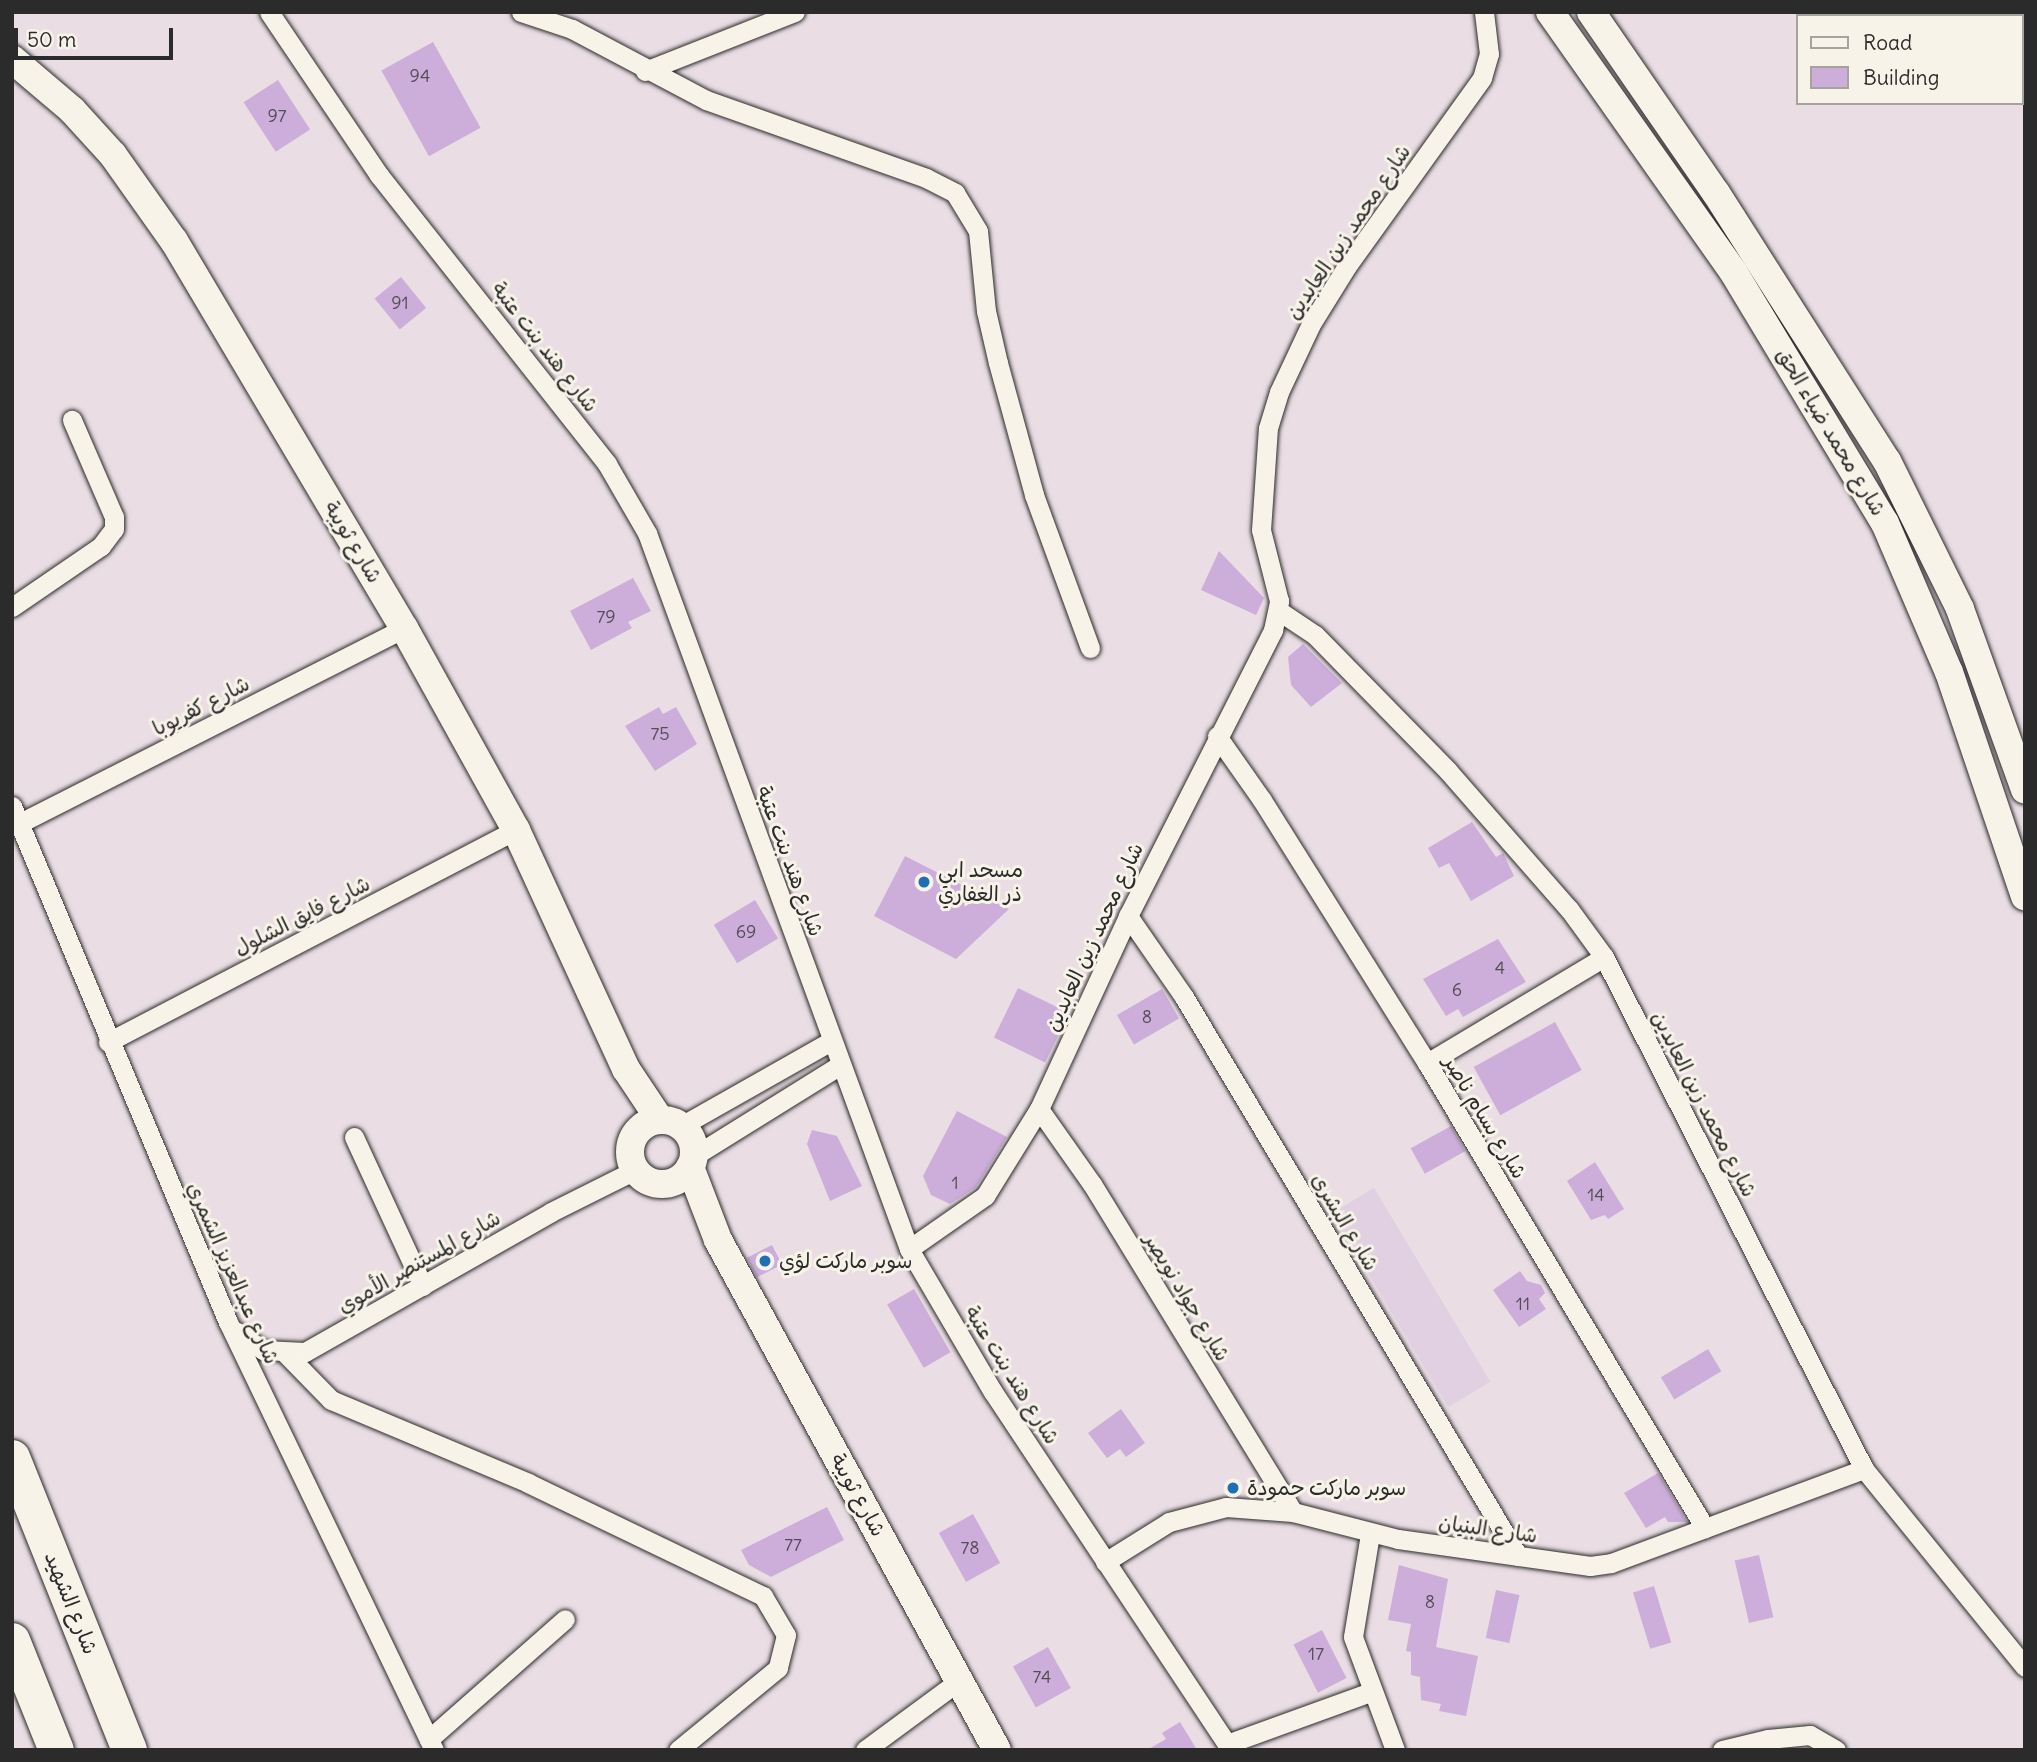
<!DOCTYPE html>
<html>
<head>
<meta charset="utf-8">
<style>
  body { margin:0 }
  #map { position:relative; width:2037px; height:1762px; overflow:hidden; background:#eadee4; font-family:Delius,"Playpen Sans Arabic",sans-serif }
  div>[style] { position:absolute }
  .built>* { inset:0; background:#e1d0e1; transform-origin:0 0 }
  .building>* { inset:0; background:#cdaeda; transform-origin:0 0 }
  .roads { filter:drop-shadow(0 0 2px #2b2b2b) drop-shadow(0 0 2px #2b2b2b) }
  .street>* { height:19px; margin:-9.5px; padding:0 9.5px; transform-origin:9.5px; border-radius:9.5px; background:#f7f3e8 }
  .secondary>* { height:28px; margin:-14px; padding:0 14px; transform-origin:14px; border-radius:14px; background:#f7f3e8 }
  .secondary>.ring { margin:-14px; padding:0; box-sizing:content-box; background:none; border:28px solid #f7f3e8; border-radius:50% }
  .highway>* { height:35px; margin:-17.5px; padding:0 17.5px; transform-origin:17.5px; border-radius:17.5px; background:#f7f3e8 }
  .dots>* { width:19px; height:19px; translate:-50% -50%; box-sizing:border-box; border:4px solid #f7f3e8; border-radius:50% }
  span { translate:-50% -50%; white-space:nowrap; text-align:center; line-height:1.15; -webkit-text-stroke:6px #f7f3e8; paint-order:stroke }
  .number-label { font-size:18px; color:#544c57 }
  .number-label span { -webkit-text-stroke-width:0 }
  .street-label { font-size:21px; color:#2b2b2b }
  .poi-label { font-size:21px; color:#2b2b2b }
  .left { translate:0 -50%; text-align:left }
  .frame { position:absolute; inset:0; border:14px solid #2b2b2b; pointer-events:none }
  .legend { position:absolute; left:1796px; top:14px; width:228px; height:91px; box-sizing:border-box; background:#f7f3e8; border:2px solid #a5a39c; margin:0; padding:9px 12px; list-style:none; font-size:21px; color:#2b2b2b }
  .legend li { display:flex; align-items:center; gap:14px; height:35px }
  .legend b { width:35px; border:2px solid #a5a39c }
  .scale { position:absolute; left:14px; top:28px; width:159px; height:32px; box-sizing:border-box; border:4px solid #2b2b2b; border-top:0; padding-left:9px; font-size:21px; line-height:24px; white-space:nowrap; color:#2b2b2b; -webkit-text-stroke:5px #f7f3e8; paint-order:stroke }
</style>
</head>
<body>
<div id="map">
  <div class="built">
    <div style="left:1374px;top:1188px;width:226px;height:49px;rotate:59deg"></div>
  </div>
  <div class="building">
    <div style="left:433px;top:42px;width:98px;height:59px;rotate:61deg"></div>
    <div style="left:278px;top:80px;width:59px;height:41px;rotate:57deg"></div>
    <div style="left:401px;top:277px;width:40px;height:34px;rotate:51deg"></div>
    <div style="clip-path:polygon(1219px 551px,1264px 598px,1256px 615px,1201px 590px)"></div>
    <div style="clip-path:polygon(633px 578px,651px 611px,628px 622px,632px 628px,591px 650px,570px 611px)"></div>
    <div style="clip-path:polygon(1303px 644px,1342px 683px,1311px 707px,1291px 685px,1288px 657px)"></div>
    <div style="clip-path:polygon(659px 707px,663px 714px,676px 707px,697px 744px,655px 771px,625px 726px)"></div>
    <div style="clip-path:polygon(1472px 822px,1496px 857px,1503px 853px,1514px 876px,1471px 901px,1449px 863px,1439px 868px,1428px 848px)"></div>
    <div style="clip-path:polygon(905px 856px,1009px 909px,956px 959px,874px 916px)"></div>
    <div style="left:755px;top:900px;width:45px;height:48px;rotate:59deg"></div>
    <div style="clip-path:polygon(1498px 939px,1526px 982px,1463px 1017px,1458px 1009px,1446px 1016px,1423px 979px)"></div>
    <div style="left:1018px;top:988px;width:57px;height:55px;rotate:26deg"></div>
    <div style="left:1162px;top:989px;width:34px;height:52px;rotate:60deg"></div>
    <div style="left:1555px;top:1022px;width:55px;height:93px;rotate:61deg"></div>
    <div style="clip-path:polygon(957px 1111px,1007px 1137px,976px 1187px,950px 1204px,931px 1195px,923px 1176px)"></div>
    <div style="left:1451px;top:1126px;width:29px;height:46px;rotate:61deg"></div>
    <div style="clip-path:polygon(812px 1130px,837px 1136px,862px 1186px,830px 1201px,807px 1144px)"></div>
    <div style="clip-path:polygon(1595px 1162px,1624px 1209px,1608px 1219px,1605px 1215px,1591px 1220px,1567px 1181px)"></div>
    <div style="left:772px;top:1245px;width:22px;height:28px;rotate:63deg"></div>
    <div style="clip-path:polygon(1520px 1271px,1527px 1281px,1541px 1285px,1545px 1293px,1539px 1299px,1546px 1309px,1519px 1327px,1493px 1290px)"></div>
    <div style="left:914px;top:1289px;width:73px;height:31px;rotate:60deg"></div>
    <div style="left:1708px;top:1349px;width:26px;height:55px;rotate:59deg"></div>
    <div style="clip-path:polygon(1121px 1409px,1145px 1443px,1126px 1457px,1120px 1449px,1107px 1458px,1088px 1433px)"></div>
    <div style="clip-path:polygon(1658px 1473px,1687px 1522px,1668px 1522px,1665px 1517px,1646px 1528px,1624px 1493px)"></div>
    <div style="clip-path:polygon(827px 1507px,844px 1540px,771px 1577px,749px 1565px,741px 1550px)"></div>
    <div style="left:973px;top:1514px;width:56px;height:39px;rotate:61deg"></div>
    <div style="left:1759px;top:1555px;width:64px;height:25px;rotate:77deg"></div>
    <div style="clip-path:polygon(1399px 1565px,1448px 1579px,1436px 1647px,1478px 1656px,1466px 1716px,1439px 1711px,1441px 1704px,1421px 1700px,1420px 1677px,1411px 1675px,1411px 1652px,1406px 1651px,1411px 1624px,1388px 1620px)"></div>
    <div style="left:1654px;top:1586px;width:59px;height:22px;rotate:73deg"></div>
    <div style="left:1496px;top:1590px;width:24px;height:49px;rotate:12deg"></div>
    <div style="left:1322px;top:1630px;width:54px;height:32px;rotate:63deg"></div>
    <div style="left:1048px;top:1647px;width:47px;height:40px;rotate:61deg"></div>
    <div style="clip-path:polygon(1180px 1722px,1197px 1750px,1147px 1750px,1166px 1739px,1162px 1733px)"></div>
  </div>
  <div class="roads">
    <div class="street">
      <div style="left:269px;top:12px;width:197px;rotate:56deg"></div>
      <div style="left:379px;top:175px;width:368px;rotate:51.7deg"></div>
      <div style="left:607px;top:464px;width:80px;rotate:59.9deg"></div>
      <div style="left:647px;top:533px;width:762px;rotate:69.9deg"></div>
      <div style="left:909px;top:1249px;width:166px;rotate:59.6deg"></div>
      <div style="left:993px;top:1392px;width:430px;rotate:56.4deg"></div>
      <div style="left:521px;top:12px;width:54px;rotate:18.4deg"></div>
      <div style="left:572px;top:29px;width:152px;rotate:27.9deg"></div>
      <div style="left:706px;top:100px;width:233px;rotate:19.5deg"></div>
      <div style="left:926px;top:178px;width:33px;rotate:27deg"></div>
      <div style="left:955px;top:193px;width:44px;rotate:58.8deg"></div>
      <div style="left:978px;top:231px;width:80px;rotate:84.3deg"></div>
      <div style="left:986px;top:311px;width:53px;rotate:77deg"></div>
      <div style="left:998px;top:363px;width:137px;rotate:74.7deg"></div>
      <div style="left:1034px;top:495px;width:163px;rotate:69.9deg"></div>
      <div style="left:645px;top:71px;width:161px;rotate:-21.5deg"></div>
      <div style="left:12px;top:607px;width:108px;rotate:-34.4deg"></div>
      <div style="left:101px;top:546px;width:21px;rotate:-53deg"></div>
      <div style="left:114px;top:529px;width:12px;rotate:-90deg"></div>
      <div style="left:114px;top:517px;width:106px;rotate:-113.4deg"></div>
      <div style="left:1279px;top:611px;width:43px;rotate:33.7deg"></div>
      <div style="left:1315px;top:635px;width:190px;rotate:45.6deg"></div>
      <div style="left:1448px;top:771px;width:184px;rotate:48.8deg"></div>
      <div style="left:1569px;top:909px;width:59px;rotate:53.9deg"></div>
      <div style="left:1604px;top:957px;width:574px;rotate:63.08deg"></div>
      <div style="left:1864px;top:1469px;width:255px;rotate:50.9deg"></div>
      <div style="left:1217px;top:736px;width:78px;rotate:54.9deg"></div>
      <div style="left:1262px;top:800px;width:310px;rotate:57.9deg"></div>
      <div style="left:1427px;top:1063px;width:542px;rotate:59.13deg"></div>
      <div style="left:12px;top:806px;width:559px;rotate:67.29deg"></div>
      <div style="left:228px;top:1322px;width:475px;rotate:64.3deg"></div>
      <div style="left:18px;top:824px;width:433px;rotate:-26.9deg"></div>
      <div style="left:1128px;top:916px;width:98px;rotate:55.3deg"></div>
      <div style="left:1184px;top:997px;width:651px;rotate:59.14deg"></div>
      <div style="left:108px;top:1042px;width:460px;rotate:-27.5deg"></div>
      <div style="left:1427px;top:1063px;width:206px;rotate:-30.9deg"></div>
      <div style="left:1039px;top:1109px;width:92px;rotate:54.8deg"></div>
      <div style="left:1092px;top:1184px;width:385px;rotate:58.5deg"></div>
      <div style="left:681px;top:1126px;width:172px;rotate:-29.5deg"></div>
      <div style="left:354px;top:1137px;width:164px;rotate:65.2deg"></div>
      <div style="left:694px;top:1156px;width:172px;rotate:-31.9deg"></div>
      <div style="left:909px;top:1249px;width:93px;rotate:-34.9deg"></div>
      <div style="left:985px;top:1196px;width:102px;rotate:-58.2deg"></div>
      <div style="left:1039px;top:1109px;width:213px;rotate:-65.2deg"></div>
      <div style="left:1128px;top:916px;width:321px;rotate:-63.1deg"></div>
      <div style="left:1273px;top:630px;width:30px;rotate:-78deg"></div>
      <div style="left:1279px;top:601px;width:73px;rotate:-104.2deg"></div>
      <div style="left:1261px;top:530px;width:102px;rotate:-86.1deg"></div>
      <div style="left:1268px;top:428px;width:38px;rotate:-73deg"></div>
      <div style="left:1279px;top:392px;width:75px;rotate:-64.8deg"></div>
      <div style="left:1311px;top:324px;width:68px;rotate:-58.2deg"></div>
      <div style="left:1347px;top:266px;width:231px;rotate:-54.3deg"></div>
      <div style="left:1482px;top:78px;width:25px;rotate:-74deg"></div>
      <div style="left:1489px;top:54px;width:42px;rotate:-96.8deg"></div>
      <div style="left:235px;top:1331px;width:34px;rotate:34deg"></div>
      <div style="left:263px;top:1350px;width:42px;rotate:2.7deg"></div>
      <div style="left:305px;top:1352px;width:283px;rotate:-29.6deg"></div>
      <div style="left:551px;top:1212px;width:94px;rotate:-26.6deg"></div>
      <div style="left:286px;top:1354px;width:64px;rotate:45.6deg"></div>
      <div style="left:331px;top:1400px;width:214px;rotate:22.8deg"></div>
      <div style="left:528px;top:1483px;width:261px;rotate:25.7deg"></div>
      <div style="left:763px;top:1596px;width:45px;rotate:59.5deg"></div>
      <div style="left:786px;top:1635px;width:34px;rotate:104deg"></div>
      <div style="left:778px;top:1668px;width:129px;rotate:140.6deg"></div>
      <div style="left:1370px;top:1534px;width:104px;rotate:99.4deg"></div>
      <div style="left:1353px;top:1637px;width:121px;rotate:69.6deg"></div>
      <div style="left:1105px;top:1562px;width:75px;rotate:-32deg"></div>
      <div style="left:1169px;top:1522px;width:59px;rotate:-14.7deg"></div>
      <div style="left:1226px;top:1507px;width:67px;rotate:4.3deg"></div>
      <div style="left:1293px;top:1512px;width:108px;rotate:14.4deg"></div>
      <div style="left:1398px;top:1539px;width:194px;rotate:8deg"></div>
      <div style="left:1590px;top:1566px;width:21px;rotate:-8deg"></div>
      <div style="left:1611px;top:1563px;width:270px;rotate:-20.4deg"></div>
      <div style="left:429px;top:1739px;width:181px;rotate:-41.4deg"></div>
      <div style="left:1227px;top:1744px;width:153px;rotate:-19.9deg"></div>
      <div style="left:865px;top:1750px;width:118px;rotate:-36.4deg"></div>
      <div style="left:1722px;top:1750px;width:47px;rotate:-13.4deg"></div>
      <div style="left:1768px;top:1739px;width:42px;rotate:-5.4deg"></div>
      <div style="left:1810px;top:1735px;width:30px;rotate:30deg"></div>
    </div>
    <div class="secondary">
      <div style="left:1550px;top:12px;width:319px;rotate:54.8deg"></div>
      <div style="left:1734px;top:273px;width:292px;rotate:58.9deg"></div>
      <div style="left:1885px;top:523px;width:162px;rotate:66.8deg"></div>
      <div style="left:1949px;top:672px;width:237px;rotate:71.3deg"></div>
      <div style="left:1591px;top:12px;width:220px;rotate:55.4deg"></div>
      <div style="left:1716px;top:193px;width:318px;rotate:57.5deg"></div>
      <div style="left:1887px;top:461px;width:165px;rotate:63.7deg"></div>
      <div style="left:1960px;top:609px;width:192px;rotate:70.2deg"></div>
      <div style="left:12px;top:59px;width:79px;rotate:40.4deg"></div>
      <div style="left:72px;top:110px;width:61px;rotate:47.7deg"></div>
      <div style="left:113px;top:155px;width:105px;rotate:54.7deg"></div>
      <div style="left:174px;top:241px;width:450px;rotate:59.3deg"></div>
      <div style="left:404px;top:628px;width:231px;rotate:61deg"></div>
      <div style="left:516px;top:830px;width:263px;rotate:65.3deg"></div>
      <div style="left:626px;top:1069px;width:61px;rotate:56.3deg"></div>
      <div class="ring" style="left:630px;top:1120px;width:36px;height:36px"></div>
      <div style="left:690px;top:1167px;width:78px;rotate:69deg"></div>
      <div style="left:718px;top:1240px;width:581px;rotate:61.32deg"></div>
    </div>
    <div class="highway">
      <div style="left:12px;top:1457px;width:315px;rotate:68.2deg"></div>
      <div style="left:12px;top:1640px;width:118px;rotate:68.2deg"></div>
    </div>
  </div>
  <div class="dots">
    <div style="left:924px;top:882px;background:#1f6fb2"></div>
    <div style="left:765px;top:1261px;background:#1f6fb2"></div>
    <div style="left:1233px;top:1488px;background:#1f6fb2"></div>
  </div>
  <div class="number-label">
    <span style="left:420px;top:76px">94</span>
    <span style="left:277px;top:116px">97</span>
    <span style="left:400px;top:303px">91</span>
    <span style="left:606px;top:617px">79</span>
    <span style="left:660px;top:734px">75</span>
    <span style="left:746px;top:932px">69</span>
    <span style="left:1500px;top:968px">4</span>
    <span style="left:1457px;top:990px">6</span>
    <span style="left:1147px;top:1017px">8</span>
    <span style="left:955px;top:1183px">1</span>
    <span style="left:1596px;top:1195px">14</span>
    <span style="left:1523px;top:1304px">11</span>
    <span style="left:793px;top:1545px">77</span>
    <span style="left:970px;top:1548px">78</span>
    <span style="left:1430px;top:1602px">8</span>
    <span style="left:1316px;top:1654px">17</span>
    <span style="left:1042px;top:1677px">74</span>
  </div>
  <div class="street-label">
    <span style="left:1348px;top:232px;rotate:-56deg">شارع محمد زين العابدين</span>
    <span style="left:545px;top:347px;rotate:52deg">شارع هند بنت عتبة</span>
    <span style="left:1831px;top:432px;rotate:59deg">شارع محمد ضياء الحق</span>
    <span style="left:353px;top:542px;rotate:59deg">شارع ثويبة</span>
    <span style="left:201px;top:706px;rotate:-27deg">شارع كفريوبا</span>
    <span style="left:790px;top:861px;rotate:70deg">شارع هند بنت عتبة</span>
    <span style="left:302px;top:916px;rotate:-27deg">شارع فايق الشلول</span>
    <span style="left:1094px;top:937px;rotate:-65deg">شارع محمد زين العابدين</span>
    <span style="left:1704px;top:1104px;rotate:63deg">شارع محمد زين العابدين</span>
    <span style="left:1485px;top:1117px;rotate:59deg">شارع بسام ناصر</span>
    <span style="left:1345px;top:1222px;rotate:59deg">شارع البشرى</span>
    <span style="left:419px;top:1262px;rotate:-30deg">شارع المستنصر الأموي</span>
    <span style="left:233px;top:1273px;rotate:66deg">شارع عبدالعزيز الشمري</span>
    <span style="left:1187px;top:1297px;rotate:59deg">شارع جواد نويصر</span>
    <span style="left:1012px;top:1375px;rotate:58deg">شارع هند بنت عتبة</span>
    <span style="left:858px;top:1495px;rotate:61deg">شارع ثويبة</span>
    <span style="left:1488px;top:1529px;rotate:8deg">شارع البنيان</span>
    <span style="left:71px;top:1603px;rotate:68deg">شارع الشهيد</span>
  </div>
  <div class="poi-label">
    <span class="left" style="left:938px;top:882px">مسحد ابي<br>ذر الغفاري</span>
    <span class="left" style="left:779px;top:1261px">سوبر ماركت لؤي</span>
    <span class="left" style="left:1247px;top:1488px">سوبر ماركت حمودة</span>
  </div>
  <div class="frame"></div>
  <ul class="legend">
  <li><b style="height:9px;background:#f7f3e8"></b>Road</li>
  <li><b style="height:19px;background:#cdaeda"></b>Building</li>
  </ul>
  <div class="scale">50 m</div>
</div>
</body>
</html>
